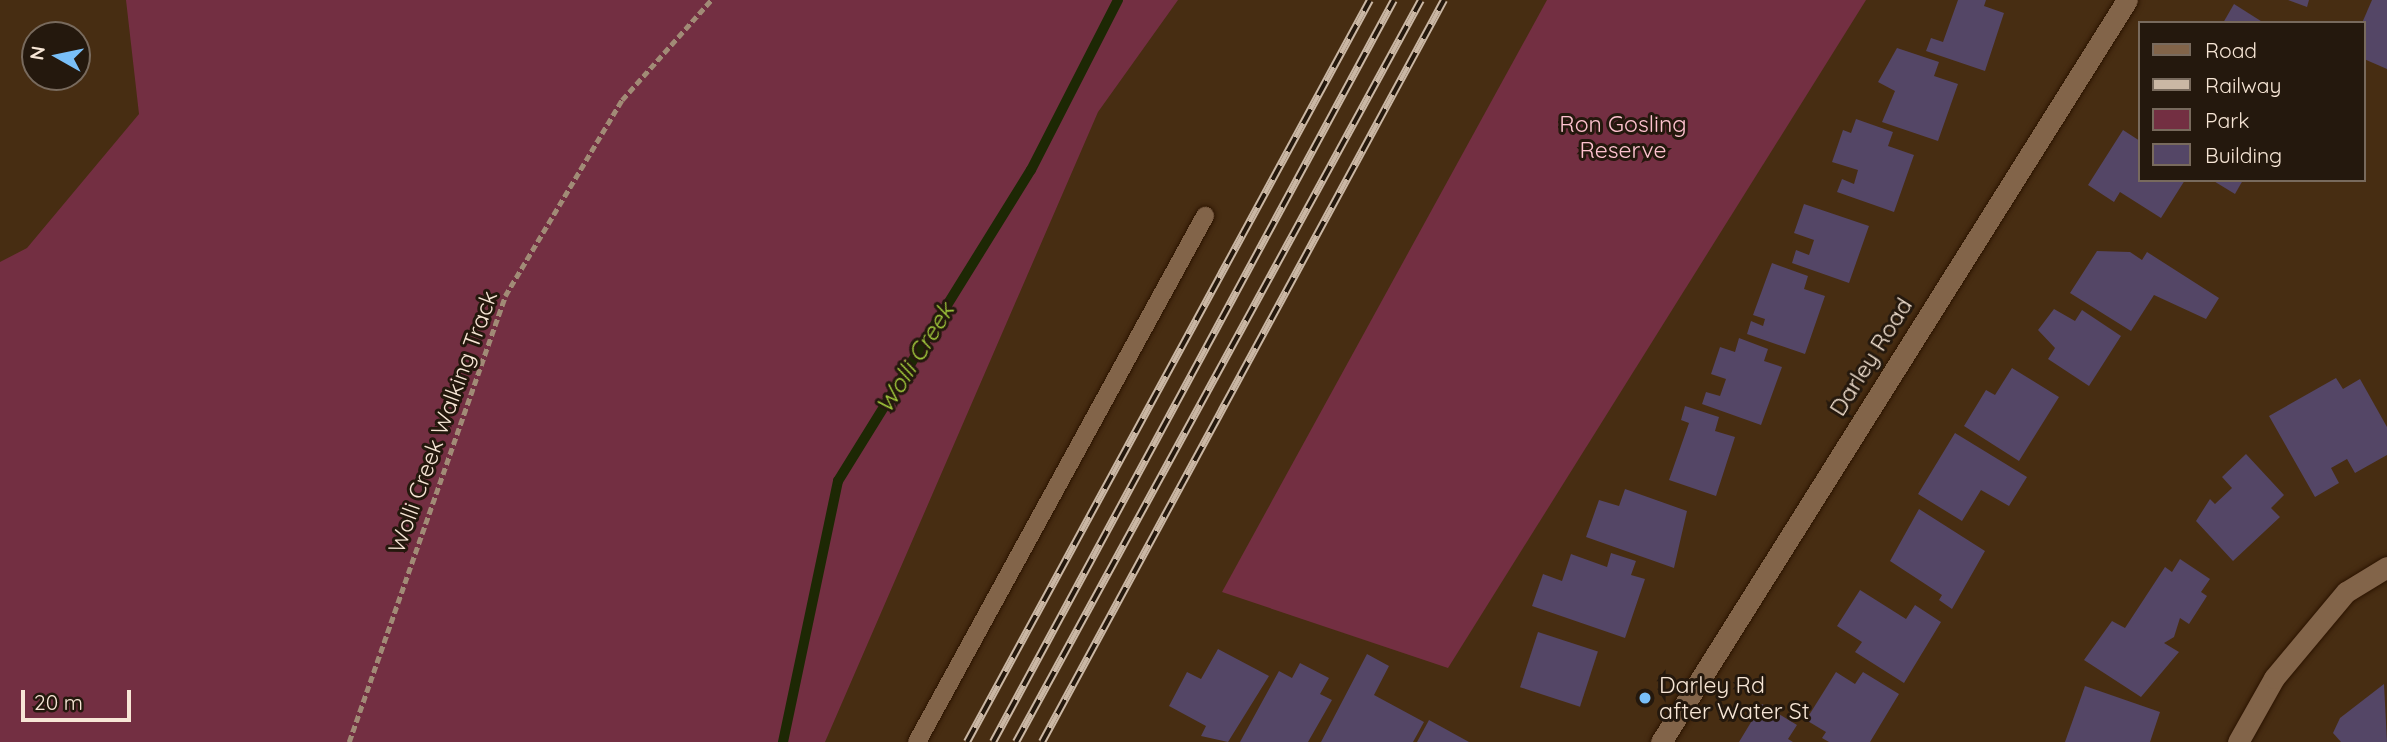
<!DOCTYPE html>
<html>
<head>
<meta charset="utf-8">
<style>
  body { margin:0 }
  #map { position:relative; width:2387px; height:742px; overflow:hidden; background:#472d12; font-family:Quicksand,sans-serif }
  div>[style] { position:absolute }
  .green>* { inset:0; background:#732f42 }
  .stream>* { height:10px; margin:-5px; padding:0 5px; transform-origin:5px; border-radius:5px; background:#1d2804 }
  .building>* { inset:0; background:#544666; transform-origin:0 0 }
  .path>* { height:4.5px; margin-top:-2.25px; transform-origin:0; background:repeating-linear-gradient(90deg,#a18b76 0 7px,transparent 0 10.5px) }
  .roads { filter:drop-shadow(0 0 2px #2c1400) drop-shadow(0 0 2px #2c1400) }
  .lane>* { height:18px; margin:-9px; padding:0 9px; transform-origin:9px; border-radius:9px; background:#826449 }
  .street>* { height:21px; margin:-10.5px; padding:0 10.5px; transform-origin:10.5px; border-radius:10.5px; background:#826449 }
  .rail>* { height:8px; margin-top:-4px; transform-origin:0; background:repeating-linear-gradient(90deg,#24180d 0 16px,#cab7a4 0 32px); box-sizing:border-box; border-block:2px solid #cab7a4 }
  .dots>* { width:19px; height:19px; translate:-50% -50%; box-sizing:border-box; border:4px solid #24180d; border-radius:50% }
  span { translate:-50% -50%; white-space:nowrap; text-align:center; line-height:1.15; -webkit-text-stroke:6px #24180d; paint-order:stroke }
  .park-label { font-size:23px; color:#fec2cf }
  .street-label { font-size:23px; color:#f7e6d6 }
  .poi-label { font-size:23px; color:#f7e6d6 }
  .left { translate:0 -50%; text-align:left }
  .water-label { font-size:24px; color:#a7d13e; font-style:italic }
  .legend { position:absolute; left:2138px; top:21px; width:228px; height:161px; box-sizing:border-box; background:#24180d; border:2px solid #786a5d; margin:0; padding:9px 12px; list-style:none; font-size:21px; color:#f7e6d6 }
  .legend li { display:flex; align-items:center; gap:14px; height:35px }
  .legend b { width:35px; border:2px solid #786a5d }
  .north { position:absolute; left:21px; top:21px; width:70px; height:70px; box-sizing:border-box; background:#24180d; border:2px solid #786a5d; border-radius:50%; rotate:279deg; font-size:19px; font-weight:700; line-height:28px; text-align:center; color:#f7e6d6 }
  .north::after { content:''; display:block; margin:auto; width:24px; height:32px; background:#79bff8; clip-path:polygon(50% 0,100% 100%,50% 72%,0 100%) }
  .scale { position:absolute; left:21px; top:690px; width:110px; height:32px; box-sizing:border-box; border:4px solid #f7e6d6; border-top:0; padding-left:9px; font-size:21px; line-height:24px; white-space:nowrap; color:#f7e6d6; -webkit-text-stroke:5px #24180d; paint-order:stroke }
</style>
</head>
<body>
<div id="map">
  <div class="green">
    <div style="clip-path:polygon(126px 0,1178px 0,1098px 112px,825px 742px,0 742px,0 262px,27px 248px,139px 114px)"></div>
    <div style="clip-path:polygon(1547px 0,1866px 0,1448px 668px,1222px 592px)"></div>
  </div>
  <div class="stream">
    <div style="left:783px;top:742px;width:267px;rotate:-78.1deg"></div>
    <div style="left:838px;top:481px;width:366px;rotate:-58.2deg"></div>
    <div style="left:1031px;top:170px;width:191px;rotate:-62.9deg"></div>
  </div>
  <div class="building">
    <div style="clip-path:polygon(1958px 0,1986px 0,1984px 6px,2004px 13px,1985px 71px,1926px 51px,1931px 38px,1943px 42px)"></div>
    <div style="clip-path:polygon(2288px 0,2309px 0,2307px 7px)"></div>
    <div style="clip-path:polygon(2372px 0,2387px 0,2387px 69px,2364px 59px,2362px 23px)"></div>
    <div style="clip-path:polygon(2234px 4px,2264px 23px,2223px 23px)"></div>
    <div style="clip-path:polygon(1897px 48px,1939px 62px,1934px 76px,1958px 84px,1938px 141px,1882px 122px,1895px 91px,1878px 82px)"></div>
    <div style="clip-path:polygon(1856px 119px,1893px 132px,1888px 146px,1914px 155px,1894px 212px,1837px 192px,1842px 179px,1854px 184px,1858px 170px,1832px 162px,1843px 130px,1851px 133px)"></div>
    <div style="clip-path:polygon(2123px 130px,2140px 141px,2140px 180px,2185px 180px,2161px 218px,2120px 192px,2114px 202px,2088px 185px)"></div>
    <div style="clip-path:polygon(2212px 180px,2243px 180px,2235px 194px)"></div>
    <div style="clip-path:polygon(1804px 204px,1869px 226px,1849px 283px,1792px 263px,1796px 250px,1809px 255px,1814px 240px,1794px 233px)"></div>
    <div style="clip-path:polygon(2097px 251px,2130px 252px,2142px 260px,2147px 252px,2219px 298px,2206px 319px,2154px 295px,2131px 331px,2070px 293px)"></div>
    <div style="clip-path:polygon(1772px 263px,1808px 276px,1804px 289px,1825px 296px,1805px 354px,1747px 334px,1751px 321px,1763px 326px,1765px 319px,1753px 315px)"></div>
    <div style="clip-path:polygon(2054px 309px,2075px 321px,2082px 310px,2121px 336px,2089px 386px,2048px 359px,2055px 348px,2038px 330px)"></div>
    <div style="clip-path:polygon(1739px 338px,1768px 349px,1764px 361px,1782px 367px,1761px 425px,1702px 404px,1706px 392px,1720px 396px,1726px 379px,1711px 374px,1720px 347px,1735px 352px)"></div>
    <div style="clip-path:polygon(2012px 368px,2059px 397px,2019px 461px,1964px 426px,1986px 390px,1995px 395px)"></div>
    <div style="clip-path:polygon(2336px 378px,2343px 389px,2360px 379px,2387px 427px,2387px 455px,2355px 473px,2347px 459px,2331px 468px,2339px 483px,2315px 497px,2269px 416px)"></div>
    <div style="clip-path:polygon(1685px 406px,1719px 417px,1715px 431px,1735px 437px,1716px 496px,1669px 480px,1689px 423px,1681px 420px)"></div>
    <div style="clip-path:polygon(1955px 433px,2027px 477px,2009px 506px,1981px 490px,1962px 521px,1918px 494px)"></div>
    <div style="clip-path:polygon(2246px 454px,2284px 495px,2271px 508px,2280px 517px,2233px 561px,2196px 521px,2210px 499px,2215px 504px,2232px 488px,2222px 477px)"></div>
    <div style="clip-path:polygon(1625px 489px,1687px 511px,1674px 568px,1586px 537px,1599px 500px,1619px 506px)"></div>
    <div style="clip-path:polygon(1919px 509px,1985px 551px,1952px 609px,1939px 600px,1942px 595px,1890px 561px)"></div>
    <div style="clip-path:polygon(1611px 553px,1636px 561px,1631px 575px,1645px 579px,1625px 638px,1532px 606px,1543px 574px,1562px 581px,1571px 554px,1607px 567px)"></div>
    <div style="clip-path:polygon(2180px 559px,2210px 579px,2201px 592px,2207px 596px,2189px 624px,2180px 618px,2174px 637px,2164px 643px,2179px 652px,2141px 697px,2084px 660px,2112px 621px,2125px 628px,2165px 567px,2172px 572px)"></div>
    <div style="clip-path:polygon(1860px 590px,1906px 619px,1915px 605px,1941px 622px,1904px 683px,1855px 652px,1862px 642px,1837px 626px)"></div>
    <div style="left:1538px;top:632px;width:63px;height:58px;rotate:18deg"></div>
    <div style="clip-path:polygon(1218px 649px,1269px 676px,1228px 742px,1201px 736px,1206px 726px,1169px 706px,1187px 672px,1201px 679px)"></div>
    <div style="clip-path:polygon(1367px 654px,1389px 666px,1374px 695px,1424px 722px,1413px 742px,1321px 742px)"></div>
    <div style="clip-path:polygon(1300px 663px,1329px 678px,1320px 694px,1332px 700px,1308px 742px,1240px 742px,1279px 671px,1292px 678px)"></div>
    <div style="clip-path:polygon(1836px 672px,1855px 684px,1863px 672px,1899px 694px,1870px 742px,1829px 742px,1822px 738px,1826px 732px,1806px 720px)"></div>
    <div style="clip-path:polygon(2384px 684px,2387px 742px,2341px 742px,2333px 733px,2340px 718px)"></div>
    <div style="clip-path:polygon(2085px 686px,2160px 712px,2150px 742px,2065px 742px)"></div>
    <div style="clip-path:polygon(1762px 704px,1797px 725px,1788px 739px,1793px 742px,1739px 742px)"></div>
    <div style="clip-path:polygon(1429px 720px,1469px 742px,1417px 742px)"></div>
  </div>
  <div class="path">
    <div style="left:349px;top:742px;width:472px;rotate:-70.7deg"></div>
    <div style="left:505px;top:296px;width:228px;rotate:-59.2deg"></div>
    <div style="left:622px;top:100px;width:134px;rotate:-48.3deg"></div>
  </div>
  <div class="roads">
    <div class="lane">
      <div style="left:917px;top:742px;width:600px;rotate:-61.3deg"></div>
    </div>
    <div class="street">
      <div style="left:1661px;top:742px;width:876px;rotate:-57.87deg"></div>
      <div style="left:2238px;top:742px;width:73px;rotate:-60.6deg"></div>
      <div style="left:2274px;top:678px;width:112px;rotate:-50.1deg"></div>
      <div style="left:2346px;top:592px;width:48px;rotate:-31.4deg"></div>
    </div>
  </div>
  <div class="rail">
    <div style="left:967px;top:742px;width:844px;rotate:-61.49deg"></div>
    <div style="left:993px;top:742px;width:843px;rotate:-61.61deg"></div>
    <div style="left:1016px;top:742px;width:845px;rotate:-61.37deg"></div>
    <div style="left:1042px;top:742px;width:844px;rotate:-61.55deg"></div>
  </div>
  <div class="dots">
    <div style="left:1645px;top:698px;background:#79bff8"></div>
  </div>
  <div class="park-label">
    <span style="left:1623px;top:137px">Ron Gosling<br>Reserve</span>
  </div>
  <div class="street-label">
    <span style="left:1871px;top:357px;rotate:-58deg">Darley Road</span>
    <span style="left:443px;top:422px;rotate:-70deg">Wolli Creek Walking Track</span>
  </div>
  <div class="poi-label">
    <span class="left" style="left:1659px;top:698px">Darley Rd<br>after Water St</span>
  </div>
  <div class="water-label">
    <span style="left:915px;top:358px;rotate:-58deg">Wolli Creek</span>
  </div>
  <ul class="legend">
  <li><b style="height:9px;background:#826449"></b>Road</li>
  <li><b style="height:9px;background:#cab7a4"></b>Railway</li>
  <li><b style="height:19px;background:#732f42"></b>Park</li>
  <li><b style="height:19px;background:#544666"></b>Building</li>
  </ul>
  <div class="north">N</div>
  <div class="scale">20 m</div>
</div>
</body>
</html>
